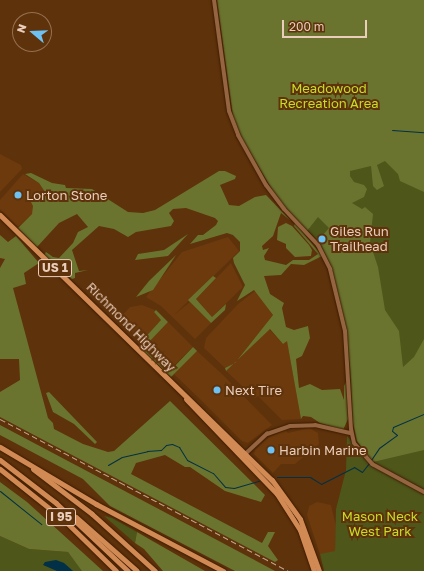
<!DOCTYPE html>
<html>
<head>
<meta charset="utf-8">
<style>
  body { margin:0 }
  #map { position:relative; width:424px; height:571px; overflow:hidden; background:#5e320b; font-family:"Golos Text",sans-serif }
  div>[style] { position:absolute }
  .built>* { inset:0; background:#6d3a0d; transform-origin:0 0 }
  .green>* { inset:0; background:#4e561a }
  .forest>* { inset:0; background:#6a742e }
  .water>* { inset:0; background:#013047 }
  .stream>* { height:1px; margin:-0.5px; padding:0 0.5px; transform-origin:0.5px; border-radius:0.5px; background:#013047 }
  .roads { filter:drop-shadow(0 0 1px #3d1c00) drop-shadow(0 0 1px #3d1c00) }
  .secondary>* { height:4px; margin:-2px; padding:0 2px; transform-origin:2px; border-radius:2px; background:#956441 }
  .highway>* { height:5px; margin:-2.5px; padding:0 2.5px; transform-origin:2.5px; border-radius:2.5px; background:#d28a54 }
  .rail>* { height:1px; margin-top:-0.5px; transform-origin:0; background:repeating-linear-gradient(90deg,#c4a38b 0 6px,transparent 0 9px) }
  .dots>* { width:11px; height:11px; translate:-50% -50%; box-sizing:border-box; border:2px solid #5e320b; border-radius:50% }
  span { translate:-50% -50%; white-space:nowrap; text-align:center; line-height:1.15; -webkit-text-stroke:4px #5e320b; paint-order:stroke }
  .shield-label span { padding:1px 3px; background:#5e320b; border:1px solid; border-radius:3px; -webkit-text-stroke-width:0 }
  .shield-label { font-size:12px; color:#eacebb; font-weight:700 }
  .park-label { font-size:13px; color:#c8dc26 }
  .poi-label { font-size:13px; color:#eacebb }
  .left { translate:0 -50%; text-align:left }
  .street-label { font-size:13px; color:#eacebb }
  .north { position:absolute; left:12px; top:12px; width:40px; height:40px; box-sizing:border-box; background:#5e320b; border:1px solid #967051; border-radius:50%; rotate:289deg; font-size:11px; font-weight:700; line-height:16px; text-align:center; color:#eacebb }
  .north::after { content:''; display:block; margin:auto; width:14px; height:18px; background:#6ec2f3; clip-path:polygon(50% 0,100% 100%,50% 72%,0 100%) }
  .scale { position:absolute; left:282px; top:20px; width:85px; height:18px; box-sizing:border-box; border:2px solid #eacebb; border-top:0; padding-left:5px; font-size:12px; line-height:14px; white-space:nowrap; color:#eacebb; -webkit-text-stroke:3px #5e320b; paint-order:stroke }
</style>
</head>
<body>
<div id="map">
  <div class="built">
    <div style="clip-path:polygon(0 154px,21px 165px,22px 169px,0 192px)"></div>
    <div style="clip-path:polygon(23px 174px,39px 183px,45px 192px,32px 214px,18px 227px,0 209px,0 200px)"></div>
    <div style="clip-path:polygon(228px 237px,239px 251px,174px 315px,190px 302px,211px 323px,195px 339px,161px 306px,146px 297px,182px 252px)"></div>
    <div style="clip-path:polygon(231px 263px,243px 287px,212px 317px,196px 299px)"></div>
    <div style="clip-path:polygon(255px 291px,273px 315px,235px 363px,225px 368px,204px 348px,206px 338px,238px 304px)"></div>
    <div style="clip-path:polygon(142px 305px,155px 310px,154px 312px,161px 320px,141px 342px,119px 319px,130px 307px)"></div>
    <div style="left:168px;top:322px;width:35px;height:30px;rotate:45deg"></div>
    <div style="clip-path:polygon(269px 329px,283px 344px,287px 340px,301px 419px,282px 420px,258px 396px,255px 398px,226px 371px)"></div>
    <div style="clip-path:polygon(197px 351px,223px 375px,272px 425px,248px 443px,242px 441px,200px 399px,174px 374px)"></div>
    <div style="clip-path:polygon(309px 428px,318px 433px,319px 444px,295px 464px,281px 464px,273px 473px,254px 454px,255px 450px,268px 438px,285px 430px,288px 433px)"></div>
    <div style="clip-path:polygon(317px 502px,331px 505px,336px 526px,335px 551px,329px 554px,320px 554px,307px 515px,309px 506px)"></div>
  </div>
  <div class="green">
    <div style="clip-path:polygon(242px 0,424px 0,424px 490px,377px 465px,368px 457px,357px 441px,353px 422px,348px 343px,331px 266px,318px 241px,279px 201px)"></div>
    <div style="clip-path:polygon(347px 436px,371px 465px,424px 494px,424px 571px,324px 571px,320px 554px,335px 551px,336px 509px,346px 470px)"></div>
    <div style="clip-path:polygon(104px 516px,112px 518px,137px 532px,135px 543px)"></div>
    <div style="clip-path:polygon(0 536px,29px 549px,68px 552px,83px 571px,0 571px)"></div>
  </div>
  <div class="forest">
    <div style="clip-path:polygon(217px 0,424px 0,424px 192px,400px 181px,398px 174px,385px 161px,377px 165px,384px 186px,377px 190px,373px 186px,371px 166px,350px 171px,350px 176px,354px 182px,364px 185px,367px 189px,364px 197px,352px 203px,362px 209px,365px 207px,373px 214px,370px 243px,378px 267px,385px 310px,399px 331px,403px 367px,414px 357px,424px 339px,424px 450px,373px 462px,357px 441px,353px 422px,351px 376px,346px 327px,331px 266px,321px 245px,326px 238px,323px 235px,329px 228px,318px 217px,307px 231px,279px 201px,238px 132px,233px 116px)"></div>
    <div style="clip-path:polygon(219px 171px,225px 171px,236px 176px,235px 179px,220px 185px,229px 205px,239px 206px,255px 197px,266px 195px,291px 221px,281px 213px,273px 236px,262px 246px,263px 250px,269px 248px,264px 256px,265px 260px,286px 265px,293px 260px,309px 260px,318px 254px,294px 226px,295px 223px,322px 256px,304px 265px,291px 264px,281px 275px,264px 276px,270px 294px,284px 303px,282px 308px,286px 327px,294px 330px,308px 326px,310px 338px,302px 356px,296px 359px,299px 388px,310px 384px,322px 390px,340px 389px,344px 400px,344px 386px,346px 382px,348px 419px,343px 430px,320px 423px,311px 417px,303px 416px,301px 419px,287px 341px,283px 344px,270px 329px,226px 371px,225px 368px,235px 363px,273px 315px,254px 290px,237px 301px,245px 285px,234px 263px,233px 258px,240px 251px,240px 242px,233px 235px,227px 233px,190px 244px,198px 235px,203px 235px,216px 225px,218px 221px,215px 218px,186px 208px,173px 209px,169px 213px,174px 221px,171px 226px,136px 232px,128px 237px,114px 229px,99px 226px,72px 250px,79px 271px,88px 270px,75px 273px,75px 278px,72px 279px,44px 255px,46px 252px,53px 257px,59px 258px,73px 243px,78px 232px,88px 227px,77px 214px,59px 223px,37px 247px,18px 228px,32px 214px,33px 206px,30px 200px,39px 200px,45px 192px,39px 183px,25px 174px,31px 173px,52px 183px,65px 185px,66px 188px,92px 189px,128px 212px,143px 213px,155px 210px)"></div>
    <div style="clip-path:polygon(286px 223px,292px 226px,309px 245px,312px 250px,311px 256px,295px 257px,286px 248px,286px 244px,277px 240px,278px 227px)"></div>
    <div style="clip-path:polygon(188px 234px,168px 256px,135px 260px,138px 254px,164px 250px)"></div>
    <div style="clip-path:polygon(0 235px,8px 242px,16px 236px,39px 263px,24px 273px,26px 284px,13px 288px,48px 418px,53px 423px,54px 429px,83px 444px,108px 452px,114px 451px,170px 401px,265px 495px,261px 502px,225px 491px,190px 467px,185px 467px,165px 455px,136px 463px,131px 474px,262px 543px,268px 532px,275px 532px,268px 546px,278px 560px,275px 562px,0 417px,0 392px,20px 380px,19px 359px,0 359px,0 268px,5px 259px,0 258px)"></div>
    <div style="clip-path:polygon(176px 255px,153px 290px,136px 297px,149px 281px)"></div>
    <div style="clip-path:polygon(213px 276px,216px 278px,196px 299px,212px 317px,226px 304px,225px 310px,211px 323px,188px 300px)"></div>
    <div style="clip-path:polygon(156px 310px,168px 322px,147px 344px,172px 369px,193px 347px,197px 351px,171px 377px,142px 350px,141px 342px,161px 320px,154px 312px)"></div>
    <div style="clip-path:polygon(49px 392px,97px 442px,95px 444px,74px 424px,53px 412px,46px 393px)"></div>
    <div style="clip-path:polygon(0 425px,170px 515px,275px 571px,235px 571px,110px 506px,83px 479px,0 435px)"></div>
    <div style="clip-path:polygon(0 482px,27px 502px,103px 571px,82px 571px,68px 552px,29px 549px,0 536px)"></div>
    <div style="clip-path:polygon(137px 532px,149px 539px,205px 571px,163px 571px,144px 549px,135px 543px)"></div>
  </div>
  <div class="water">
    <div style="clip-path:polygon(56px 560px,64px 563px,73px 571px,57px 571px,43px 565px,45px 562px)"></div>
  </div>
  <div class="stream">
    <div style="left:392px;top:130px;width:32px;rotate:4deg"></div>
    <div style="left:371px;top:460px;width:14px;rotate:-56deg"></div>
    <div style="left:379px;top:448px;width:22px;rotate:-36deg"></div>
    <div style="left:397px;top:435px;width:6px;rotate:-141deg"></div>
    <div style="left:392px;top:431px;width:4px;rotate:-76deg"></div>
    <div style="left:393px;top:427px;width:34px;rotate:-23deg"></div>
    <div style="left:108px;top:465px;width:16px;rotate:-30deg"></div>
    <div style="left:122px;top:457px;width:26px;rotate:-13deg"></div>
    <div style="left:147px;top:451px;width:14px;rotate:-4deg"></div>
    <div style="left:161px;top:450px;width:7px;rotate:-45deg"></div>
    <div style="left:166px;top:445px;width:6px;rotate:-9deg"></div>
    <div style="left:172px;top:444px;width:8px;rotate:23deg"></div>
    <div style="left:179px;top:447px;width:15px;rotate:58deg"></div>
    <div style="left:187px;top:460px;width:29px;rotate:27deg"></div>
    <div style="left:213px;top:473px;width:18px;rotate:49deg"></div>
    <div style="left:225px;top:487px;width:9px;rotate:6deg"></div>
    <div style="left:234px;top:488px;width:26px;rotate:-16deg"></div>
    <div style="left:277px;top:477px;width:33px"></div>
    <div style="left:310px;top:477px;width:13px;rotate:32deg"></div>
    <div style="left:321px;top:484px;width:37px;rotate:-27deg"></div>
    <div style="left:354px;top:467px;width:9px;rotate:32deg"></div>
    <div style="left:362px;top:472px;width:11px;rotate:-52deg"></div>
    <div style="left:0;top:491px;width:53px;rotate:38.8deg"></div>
  </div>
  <div class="roads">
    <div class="secondary">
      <div style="left:214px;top:0;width:112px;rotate:82.3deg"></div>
      <div style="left:229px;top:111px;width:26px;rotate:69deg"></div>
      <div style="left:238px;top:135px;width:57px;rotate:60.8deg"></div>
      <div style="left:266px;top:185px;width:30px;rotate:53deg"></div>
      <div style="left:284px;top:209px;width:50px;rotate:46.6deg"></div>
      <div style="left:318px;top:245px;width:27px;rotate:63deg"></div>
      <div style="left:330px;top:269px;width:64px;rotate:76.4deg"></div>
      <div style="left:345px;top:331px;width:98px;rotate:86.5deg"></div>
      <div style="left:351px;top:429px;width:14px;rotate:78deg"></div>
      <div style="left:354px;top:443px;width:28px;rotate:49deg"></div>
      <div style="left:372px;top:464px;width:59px;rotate:28.3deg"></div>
      <div style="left:243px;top:456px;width:33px;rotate:-43deg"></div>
      <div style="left:267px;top:434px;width:24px;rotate:-19deg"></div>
      <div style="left:290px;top:426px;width:25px;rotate:-2deg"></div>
      <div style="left:315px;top:425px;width:37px;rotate:13deg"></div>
    </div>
    <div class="highway">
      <div style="left:0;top:215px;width:380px;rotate:44.3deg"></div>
      <div style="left:272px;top:480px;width:48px;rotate:54.3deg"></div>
      <div style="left:300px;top:519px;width:55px;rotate:69.9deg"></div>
      <div style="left:186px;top:399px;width:132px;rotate:46.2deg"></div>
      <div style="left:277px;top:494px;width:43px;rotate:57.4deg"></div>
      <div style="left:300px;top:530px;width:43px;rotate:71.1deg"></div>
      <div style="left:0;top:447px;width:112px;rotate:30.7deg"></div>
      <div style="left:96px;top:504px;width:144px;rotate:27.8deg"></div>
      <div style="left:0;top:460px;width:71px;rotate:37.5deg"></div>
      <div style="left:56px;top:503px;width:99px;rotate:43.4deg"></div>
      <div style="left:0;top:469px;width:82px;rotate:38.6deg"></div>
      <div style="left:64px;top:520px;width:73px;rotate:44.4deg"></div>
      <div style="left:33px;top:469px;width:74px;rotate:37.3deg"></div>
      <div style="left:92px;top:514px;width:85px;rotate:42.1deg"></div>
      <div style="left:76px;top:517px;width:81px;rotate:41.5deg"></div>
    </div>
  </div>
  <div class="rail">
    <div style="left:0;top:419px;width:326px;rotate:27.8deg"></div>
  </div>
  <div class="dots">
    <div style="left:18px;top:195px;background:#6ec2f3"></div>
    <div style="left:322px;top:239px;background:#6ec2f3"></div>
    <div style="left:217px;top:390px;background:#6ec2f3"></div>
    <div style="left:271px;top:450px;background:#6ec2f3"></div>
  </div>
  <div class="shield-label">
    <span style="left:55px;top:268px">US 1</span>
    <span style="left:61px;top:517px">I 95</span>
  </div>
  <div class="park-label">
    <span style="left:329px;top:96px">Meadowood<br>Recreation Area</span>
    <span style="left:380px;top:524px">Mason Neck<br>West Park</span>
  </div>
  <div class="poi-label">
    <span class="left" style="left:26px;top:195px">Lorton Stone</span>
    <span class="left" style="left:330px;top:239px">Giles Run<br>Trailhead</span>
    <span class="left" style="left:225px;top:390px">Next Tire</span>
    <span class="left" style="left:279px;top:450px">Harbin Marine</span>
  </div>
  <div class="street-label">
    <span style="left:131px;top:327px;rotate:45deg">Richmond Highway</span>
  </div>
  <div class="north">N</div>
  <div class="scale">200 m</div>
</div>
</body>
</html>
